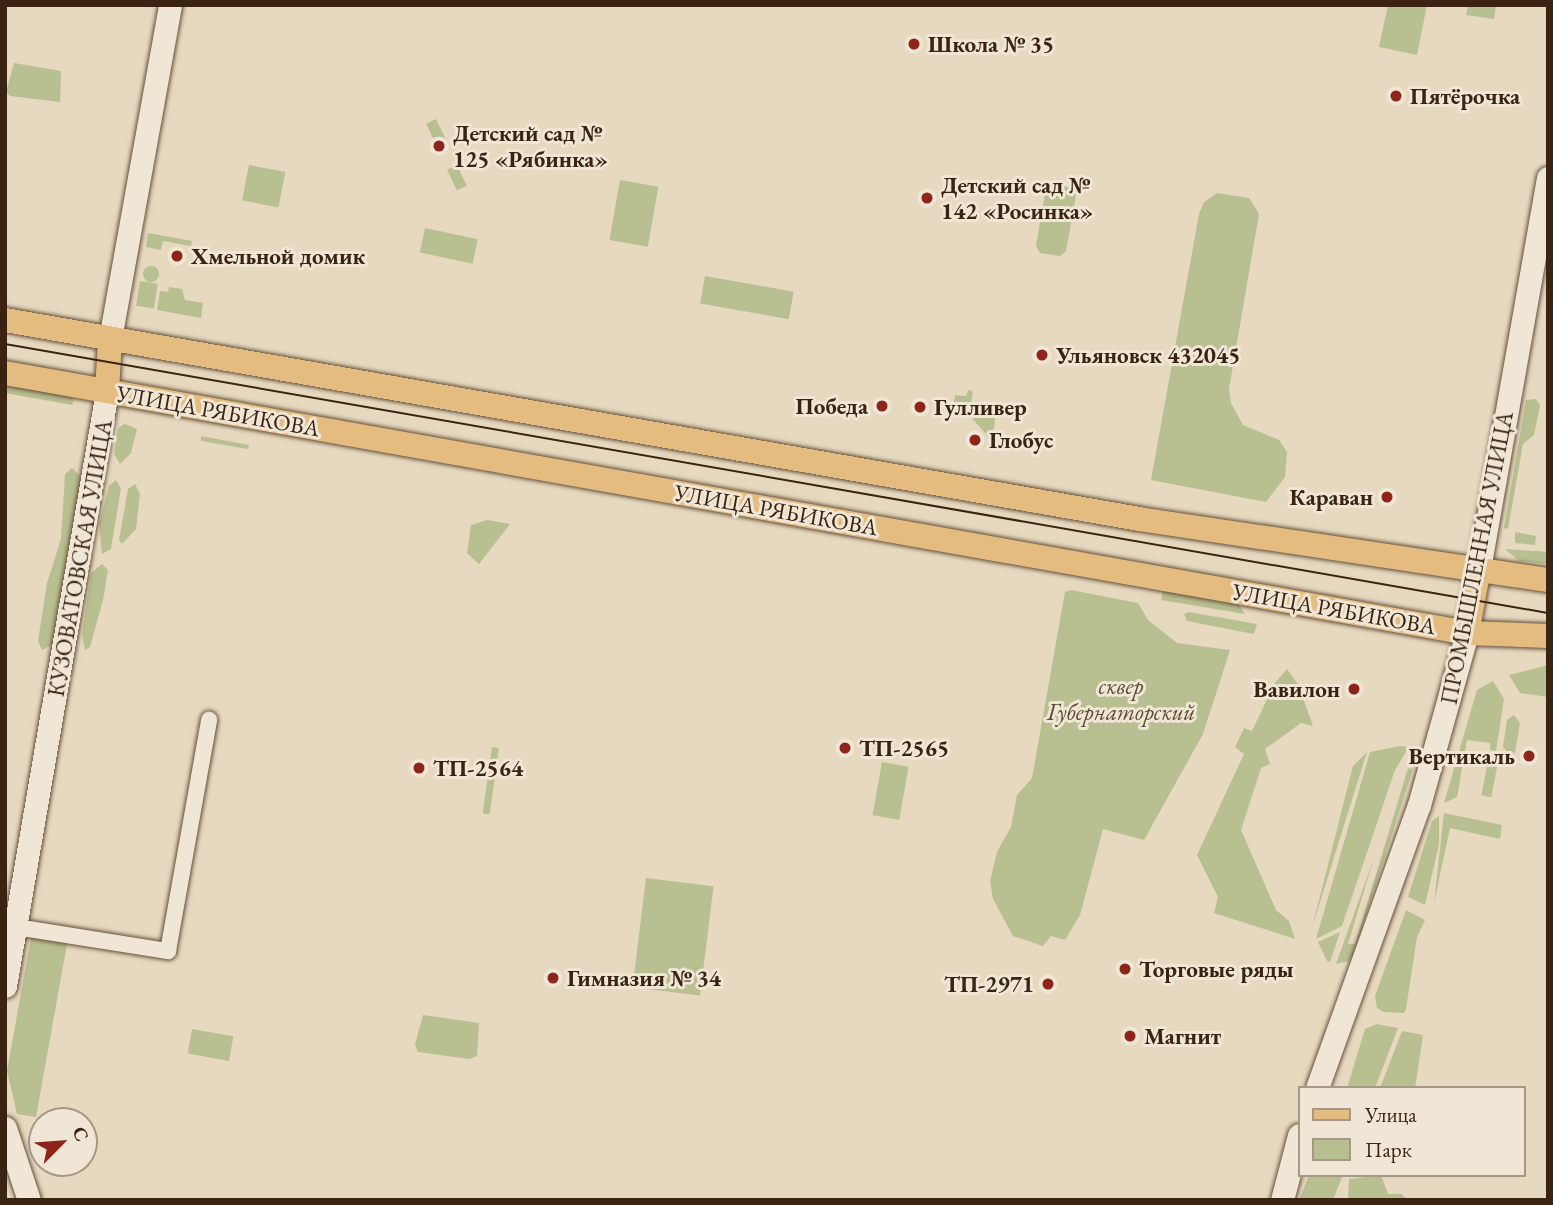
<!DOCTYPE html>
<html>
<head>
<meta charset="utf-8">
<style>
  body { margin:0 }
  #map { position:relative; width:1553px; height:1205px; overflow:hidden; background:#e7d9bf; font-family:"EB Garamond",serif }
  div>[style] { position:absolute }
  .green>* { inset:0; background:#b8bf90; transform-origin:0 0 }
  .round { border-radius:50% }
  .roads { filter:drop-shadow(0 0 2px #65503c) drop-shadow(0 0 2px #65503c) }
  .street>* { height:16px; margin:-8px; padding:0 8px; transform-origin:8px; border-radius:8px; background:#efe6d5 }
  .secondary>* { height:23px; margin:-11.5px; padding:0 11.5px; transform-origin:11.5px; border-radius:11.5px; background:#efe6d5 }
  .primary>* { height:24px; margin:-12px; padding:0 12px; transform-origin:12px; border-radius:12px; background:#e4bc80 }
  .tram>* { height:2px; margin:-1px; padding:0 1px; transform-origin:1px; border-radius:1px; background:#3a2310 }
  .dots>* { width:19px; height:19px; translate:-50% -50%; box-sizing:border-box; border:4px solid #efe6d5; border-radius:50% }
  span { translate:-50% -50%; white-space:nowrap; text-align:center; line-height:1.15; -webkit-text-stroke:6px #efe6d5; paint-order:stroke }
  .poi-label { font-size:23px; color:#3a2310; font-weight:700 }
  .left { translate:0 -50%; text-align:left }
  .right { translate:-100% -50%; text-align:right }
  .street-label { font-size:23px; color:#3a2310 }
  .park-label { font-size:23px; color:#5a4a30; font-style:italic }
  .frame { position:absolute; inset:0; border:7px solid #3a2310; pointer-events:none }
  .legend { position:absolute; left:1298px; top:1086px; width:228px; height:91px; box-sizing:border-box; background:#efe6d5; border:2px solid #a79886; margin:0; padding:9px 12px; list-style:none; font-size:21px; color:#3a2310 }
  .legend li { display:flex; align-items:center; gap:14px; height:35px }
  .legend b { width:35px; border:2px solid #a79886 }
  .north { position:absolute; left:28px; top:1107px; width:70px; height:70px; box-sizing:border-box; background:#efe6d5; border:2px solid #a79886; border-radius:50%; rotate:65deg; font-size:19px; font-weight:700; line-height:28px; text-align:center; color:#3a2310 }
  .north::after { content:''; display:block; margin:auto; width:24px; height:32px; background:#8f2418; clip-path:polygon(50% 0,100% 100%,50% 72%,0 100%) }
</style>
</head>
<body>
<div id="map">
  <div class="green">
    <div style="clip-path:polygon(1388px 5px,1427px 5px,1417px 55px,1379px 47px)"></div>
    <div style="clip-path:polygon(1468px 5px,1496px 5px,1494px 19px,1466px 15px)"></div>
    <div style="clip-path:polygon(14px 63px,61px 71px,60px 102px,10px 96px,6px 92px)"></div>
    <div style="left:436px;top:119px;width:25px;height:11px;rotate:64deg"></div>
    <div style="left:249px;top:165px;width:37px;height:36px;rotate:11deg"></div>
    <div style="left:457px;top:165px;width:23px;height:11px;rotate:65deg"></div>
    <div style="left:620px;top:180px;width:39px;height:61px;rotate:10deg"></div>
    <div style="clip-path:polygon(1053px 184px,1073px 188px,1076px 195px,1066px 251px,1060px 256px,1040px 253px,1036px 246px,1046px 188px)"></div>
    <div style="clip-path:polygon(1217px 193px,1249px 198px,1259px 214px,1229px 389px,1231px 403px,1243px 425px,1279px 440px,1287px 452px,1285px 477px,1266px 502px,1151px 480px,1199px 214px,1204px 202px)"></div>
    <div style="left:425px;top:228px;width:54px;height:25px;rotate:12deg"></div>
    <div style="clip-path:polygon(148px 233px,192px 241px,191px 246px,163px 241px,161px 250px,146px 247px)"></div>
    <div class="round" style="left:143px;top:266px;width:16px;height:16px"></div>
    <div style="left:705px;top:276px;width:90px;height:28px;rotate:10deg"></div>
    <div style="left:140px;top:281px;width:18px;height:25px;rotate:9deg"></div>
    <div style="clip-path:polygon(169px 287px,182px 289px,185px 300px,203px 303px,201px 318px,157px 310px,160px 291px,168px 292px)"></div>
    <div style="left:5px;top:383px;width:70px;height:10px;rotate:10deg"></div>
    <div style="clip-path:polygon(968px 390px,973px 391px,970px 411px,953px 409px,955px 395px,966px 396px)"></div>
    <div style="clip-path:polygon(1536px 399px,1540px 405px,1534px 435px,1523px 444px,1508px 529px,1504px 528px,1526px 400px)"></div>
    <div style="clip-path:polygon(1000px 404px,996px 413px,992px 441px,972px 418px)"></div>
    <div style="clip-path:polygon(125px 424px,137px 429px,131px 453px,120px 464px,114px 454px,118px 428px)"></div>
    <div style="clip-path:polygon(201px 436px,249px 445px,248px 449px,201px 441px)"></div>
    <div style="clip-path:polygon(72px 468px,83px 478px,58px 642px,42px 650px,38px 641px,47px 583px,61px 539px,65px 474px)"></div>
    <div style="clip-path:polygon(116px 480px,121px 488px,111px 549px,102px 554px,99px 524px,109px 486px)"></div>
    <div style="clip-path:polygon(135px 484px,140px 494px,136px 529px,122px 544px,119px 540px,128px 489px)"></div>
    <div style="clip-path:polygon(487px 520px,510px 524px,479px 564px,467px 553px,471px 525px)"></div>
    <div style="clip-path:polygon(1515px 532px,1536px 536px,1535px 545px,1515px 543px)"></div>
    <div style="clip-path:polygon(1505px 549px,1548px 552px,1548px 564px,1519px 561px)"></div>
    <div style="clip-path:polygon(102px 564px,108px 570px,103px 600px,90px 647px,85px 650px,82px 635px,91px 573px)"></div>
    <div style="clip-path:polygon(1071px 590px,1138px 603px,1148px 620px,1177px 643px,1230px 650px,1203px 734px,1144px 840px,1103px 829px,1080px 915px,1065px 940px,1051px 936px,1043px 946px,1013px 936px,993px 899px,990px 881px,997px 852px,1011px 827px,1017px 795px,1032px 778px,1065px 592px)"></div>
    <div style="clip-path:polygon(1163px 590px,1238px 603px,1245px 614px,1161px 600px)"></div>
    <div style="clip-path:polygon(1189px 612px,1257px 624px,1254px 634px,1187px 621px,1184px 614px)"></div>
    <div style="clip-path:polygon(1548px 665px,1548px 697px,1520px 693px,1509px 675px)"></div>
    <div style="clip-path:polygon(1287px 669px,1298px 684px,1313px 726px,1301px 723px,1265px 749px,1270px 764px,1261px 768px,1241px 830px,1276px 910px,1289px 921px,1295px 939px,1214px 913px,1218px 897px,1197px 855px,1244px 754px,1235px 747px,1244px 728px,1252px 731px,1275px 683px)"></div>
    <div style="clip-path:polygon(1493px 681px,1504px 699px,1496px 751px,1490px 750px,1490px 743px,1467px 740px,1457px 797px,1444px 803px,1477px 690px)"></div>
    <div style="clip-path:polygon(1514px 715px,1520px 723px,1515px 753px,1510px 755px,1503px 747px,1507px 720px)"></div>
    <div style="clip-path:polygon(1400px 746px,1409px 747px,1395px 770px,1342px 926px,1316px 939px,1370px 752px)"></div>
    <div style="left:492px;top:747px;width:7px;height:67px;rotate:8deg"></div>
    <div style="clip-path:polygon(1367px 752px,1312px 928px,1353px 766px)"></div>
    <div style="left:1489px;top:756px;width:10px;height:40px;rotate:11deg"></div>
    <div style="left:882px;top:762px;width:27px;height:54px;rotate:10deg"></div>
    <div style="clip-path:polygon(1408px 768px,1413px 769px,1354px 953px,1349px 961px,1336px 964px,1374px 858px,1348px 944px,1355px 944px)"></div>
    <div style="clip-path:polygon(1444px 813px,1502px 825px,1500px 839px,1450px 828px,1434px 903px)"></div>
    <div style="clip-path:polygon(1439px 816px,1439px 844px,1425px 905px,1408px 897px,1432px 821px)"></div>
    <div style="left:646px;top:878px;width:68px;height:110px;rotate:7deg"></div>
    <div style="clip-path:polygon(1406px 910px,1425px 920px,1417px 937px,1406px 1009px,1404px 1013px,1384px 1012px,1377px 1008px,1375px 996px)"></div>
    <div style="clip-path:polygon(1340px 932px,1330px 962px,1327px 961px,1318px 942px)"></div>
    <div style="clip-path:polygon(31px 937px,67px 944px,36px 1117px,17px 1114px,7px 1071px)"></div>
    <div style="clip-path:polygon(423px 1015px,479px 1023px,477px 1056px,469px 1059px,418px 1052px,415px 1045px)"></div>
    <div style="clip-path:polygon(1377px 1024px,1398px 1028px,1375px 1088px,1347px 1088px,1365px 1029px)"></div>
    <div style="left:192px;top:1029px;width:42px;height:25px;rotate:10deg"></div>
    <div style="clip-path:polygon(1402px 1031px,1423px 1035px,1415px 1088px,1380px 1088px)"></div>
    <div style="clip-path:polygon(1309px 1175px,1342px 1177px,1333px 1200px,1300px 1198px)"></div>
    <div style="clip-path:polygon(1381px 1175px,1388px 1194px,1401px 1194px,1408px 1200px,1348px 1200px,1349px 1179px)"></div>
  </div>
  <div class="roads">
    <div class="street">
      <div style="left:16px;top:927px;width:154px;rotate:9deg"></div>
      <div style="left:168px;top:951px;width:235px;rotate:-79.9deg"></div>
    </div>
    <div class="secondary">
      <div style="left:110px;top:339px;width:339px;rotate:-79.8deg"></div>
      <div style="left:1479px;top:569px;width:397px;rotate:-80deg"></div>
      <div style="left:5px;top:986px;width:604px;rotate:-80.27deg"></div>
      <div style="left:1317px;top:1088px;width:301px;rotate:-70.2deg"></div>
      <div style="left:1419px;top:805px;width:179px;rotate:-74.4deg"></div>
      <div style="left:5px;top:1128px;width:76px;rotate:71.6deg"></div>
      <div style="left:1282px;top:1200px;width:67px;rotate:-75.3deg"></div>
    </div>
    <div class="primary">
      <div style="left:5px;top:320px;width:1151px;rotate:9.95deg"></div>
      <div style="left:1139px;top:519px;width:414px;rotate:8.5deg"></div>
      <div style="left:5px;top:373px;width:1485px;rotate:10.08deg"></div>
      <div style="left:1467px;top:633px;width:81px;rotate:2.1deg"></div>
      <div style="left:107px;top:391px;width:52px;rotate:-86.7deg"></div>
      <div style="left:1467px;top:633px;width:65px;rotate:-79.4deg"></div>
    </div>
  </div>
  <div class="tram">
    <div style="left:5px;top:344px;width:1566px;rotate:9.89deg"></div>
  </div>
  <div class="dots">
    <div style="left:914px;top:44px;background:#8f2418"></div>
    <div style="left:1396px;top:96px;background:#8f2418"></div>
    <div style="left:439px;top:146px;background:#8f2418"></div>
    <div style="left:927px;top:198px;background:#8f2418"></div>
    <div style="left:177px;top:256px;background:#8f2418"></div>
    <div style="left:1042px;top:355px;background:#8f2418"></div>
    <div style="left:882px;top:406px;background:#8f2418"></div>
    <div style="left:920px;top:407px;background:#8f2418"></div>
    <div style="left:975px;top:440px;background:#8f2418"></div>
    <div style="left:1387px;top:497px;background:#8f2418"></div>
    <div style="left:1354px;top:689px;background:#8f2418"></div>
    <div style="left:845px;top:748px;background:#8f2418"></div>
    <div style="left:1529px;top:756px;background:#8f2418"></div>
    <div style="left:419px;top:768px;background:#8f2418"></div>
    <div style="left:1125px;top:969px;background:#8f2418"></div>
    <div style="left:553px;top:978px;background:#8f2418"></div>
    <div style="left:1048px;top:984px;background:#8f2418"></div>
    <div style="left:1130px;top:1036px;background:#8f2418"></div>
  </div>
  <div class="poi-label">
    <span class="left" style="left:928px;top:44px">Школа № 35</span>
    <span class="left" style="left:1410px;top:96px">Пятёрочка</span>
    <span class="left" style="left:453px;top:146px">Детский сад №<br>125 «Рябинка»</span>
    <span class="left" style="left:941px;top:198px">Детский сад №<br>142 «Росинка»</span>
    <span class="left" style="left:191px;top:256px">Хмельной домик</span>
    <span class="left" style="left:1056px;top:355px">Ульяновск 432045</span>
    <span class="right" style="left:868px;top:406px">Победа</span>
    <span class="left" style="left:934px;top:407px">Гулливер</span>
    <span class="left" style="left:989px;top:440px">Глобус</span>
    <span class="right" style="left:1373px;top:497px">Караван</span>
    <span class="right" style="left:1340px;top:689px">Вавилон</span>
    <span class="left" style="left:859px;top:748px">ТП-2565</span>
    <span class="right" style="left:1515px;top:756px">Вертикаль</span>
    <span class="left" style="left:433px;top:768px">ТП-2564</span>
    <span class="left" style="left:1139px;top:969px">Торговые ряды</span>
    <span class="left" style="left:567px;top:978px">Гимназия № 34</span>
    <span class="right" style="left:1034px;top:984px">ТП-2971</span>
    <span class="left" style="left:1144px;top:1036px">Магнит</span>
  </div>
  <div class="street-label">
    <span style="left:218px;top:411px;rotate:10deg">УЛИЦА РЯБИКОВА</span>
    <span style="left:776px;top:510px;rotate:10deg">УЛИЦА РЯБИКОВА</span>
    <span style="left:80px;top:558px;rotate:-80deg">КУЗОВАТОВСКАЯ УЛИЦА</span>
    <span style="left:1477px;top:558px;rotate:-79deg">ПРОМЫШЛЕННАЯ УЛИЦА</span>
    <span style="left:1334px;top:609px;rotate:10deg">УЛИЦА РЯБИКОВА</span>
  </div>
  <div class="park-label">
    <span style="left:1121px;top:699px">сквер<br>Губернаторский</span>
  </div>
  <div class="frame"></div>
  <ul class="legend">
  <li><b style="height:9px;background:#e4bc80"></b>Улица</li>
  <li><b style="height:19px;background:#b8bf90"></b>Парк</li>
  </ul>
  <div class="north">С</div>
</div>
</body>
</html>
